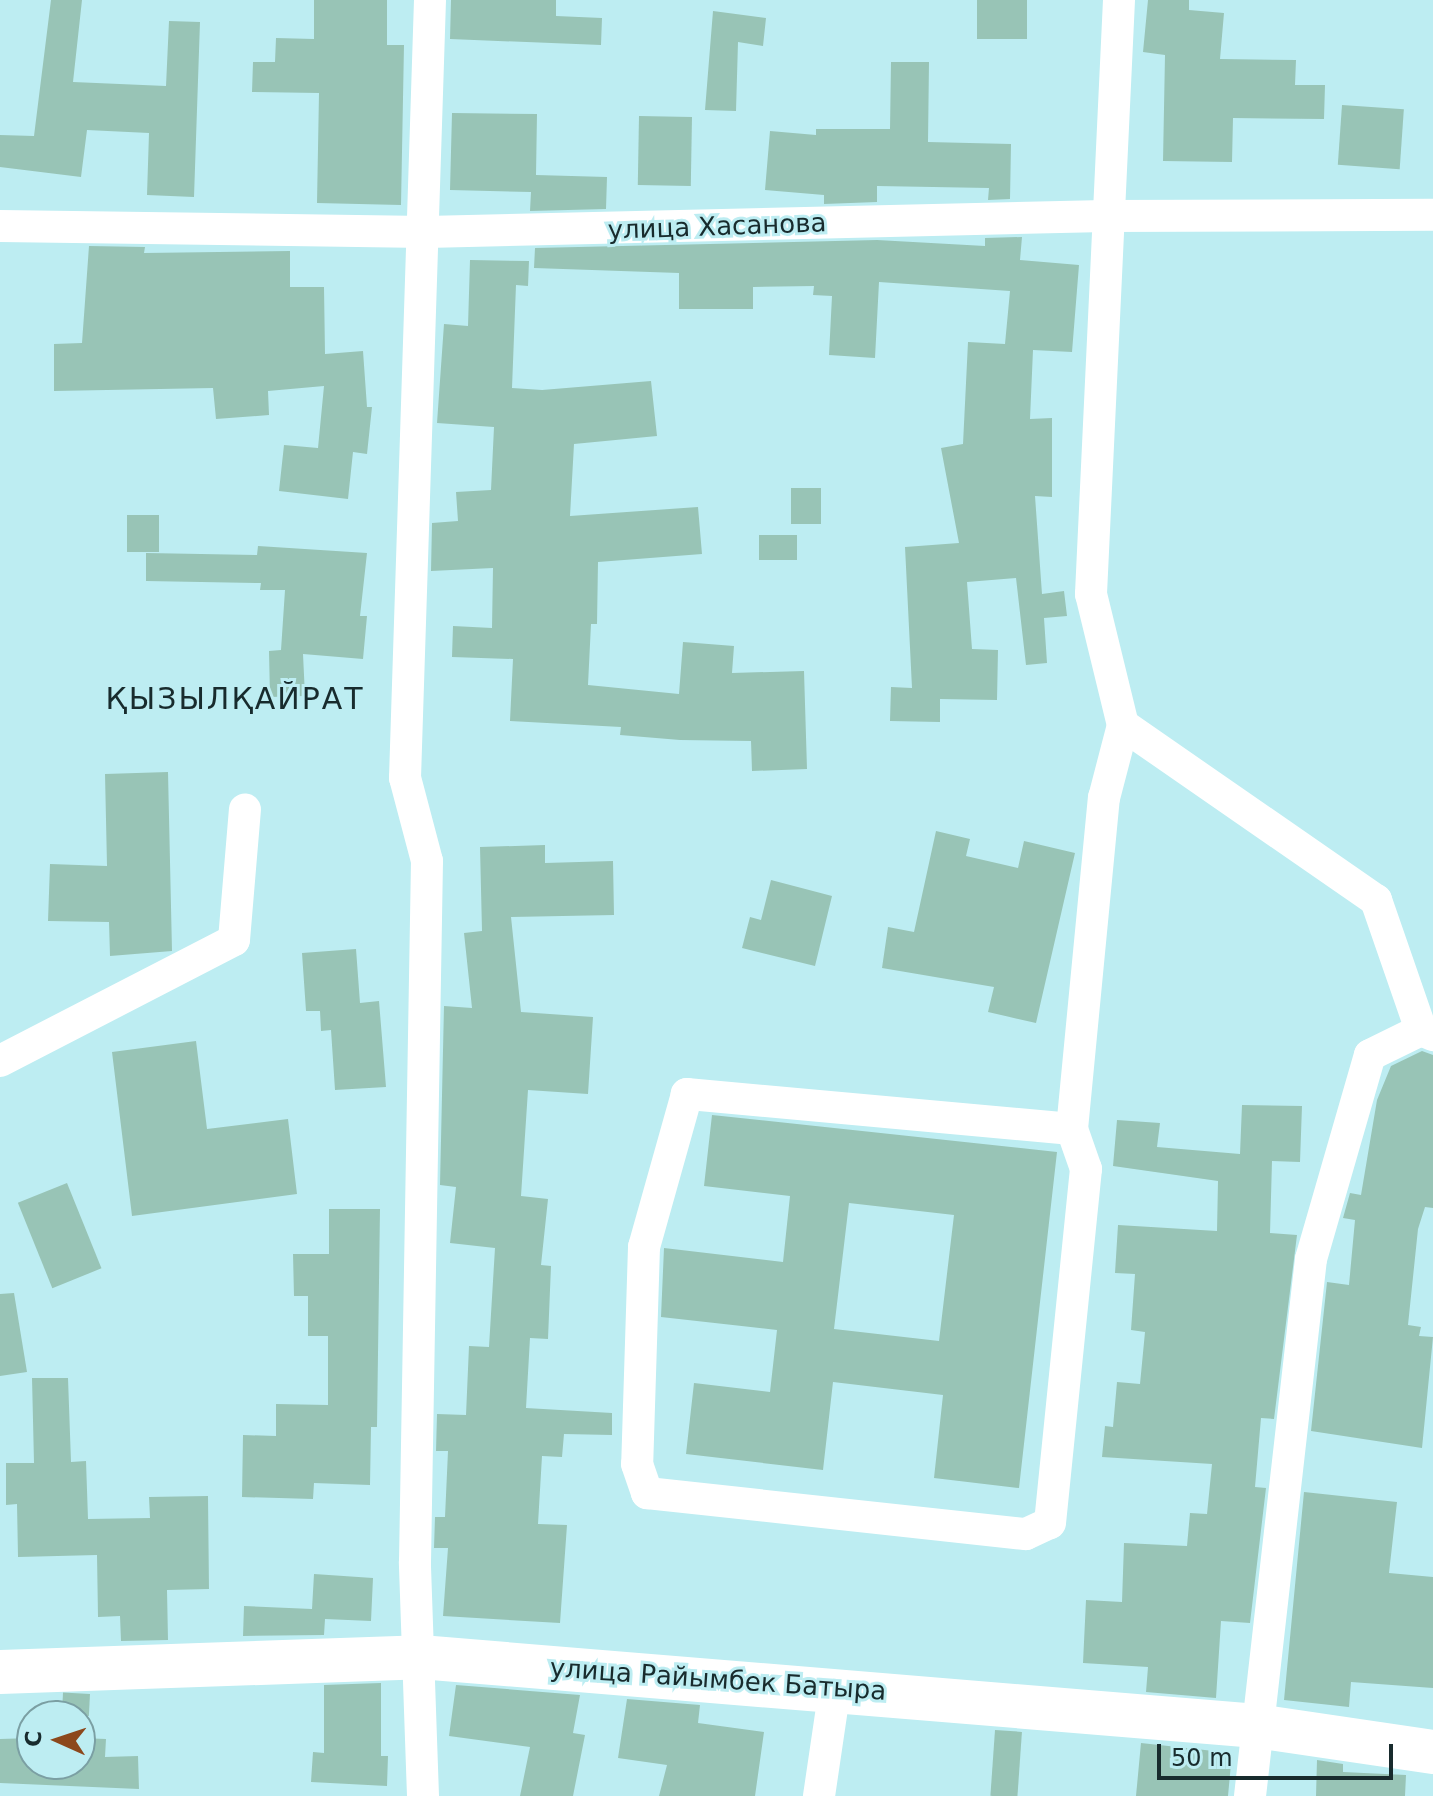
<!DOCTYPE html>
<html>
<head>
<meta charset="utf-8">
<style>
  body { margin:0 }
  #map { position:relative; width:1433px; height:1796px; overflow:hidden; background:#bdedf2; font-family:"DejaVu Sans",sans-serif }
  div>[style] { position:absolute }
  .building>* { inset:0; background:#98c4b6; transform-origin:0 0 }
  .street>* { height:32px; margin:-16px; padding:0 16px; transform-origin:16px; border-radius:16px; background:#fff }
  .secondary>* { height:44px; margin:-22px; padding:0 22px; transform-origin:22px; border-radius:22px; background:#fff }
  span { translate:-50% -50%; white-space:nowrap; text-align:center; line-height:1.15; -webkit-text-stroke:6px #bdedf2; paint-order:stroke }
  .street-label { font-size:26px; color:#182b2d }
  .quarter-label { font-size:30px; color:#182b2d; letter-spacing:2px }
  .north { position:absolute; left:16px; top:1700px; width:80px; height:80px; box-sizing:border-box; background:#bdedf2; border:2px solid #7b9fa3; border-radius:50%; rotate:273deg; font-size:22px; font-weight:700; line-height:32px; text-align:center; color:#182b2d }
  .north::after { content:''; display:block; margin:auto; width:28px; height:36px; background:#8c481c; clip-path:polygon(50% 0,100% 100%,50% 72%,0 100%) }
  .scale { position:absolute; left:1157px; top:1744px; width:236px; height:36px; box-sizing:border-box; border:4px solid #182b2d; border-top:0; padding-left:10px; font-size:24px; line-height:28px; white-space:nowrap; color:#182b2d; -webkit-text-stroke:6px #bdedf2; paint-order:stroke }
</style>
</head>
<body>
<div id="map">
  <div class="building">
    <div style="clip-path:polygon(51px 0,82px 0,73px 82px,166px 86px,169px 21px,200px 22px,194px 197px,147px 195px,149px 133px,87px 130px,81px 177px,0 167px,0 135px,34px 136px)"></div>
    <div style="clip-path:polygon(314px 0,387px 0,387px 45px,404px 45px,401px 205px,317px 203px,319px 93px,252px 92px,253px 62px,275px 62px,276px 38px,314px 39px)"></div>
    <div style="clip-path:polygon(451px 0,556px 0,556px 16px,602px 18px,601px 45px,450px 39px)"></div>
    <div style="left:977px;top:0;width:50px;height:39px"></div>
    <div style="clip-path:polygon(1148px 0,1189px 0,1189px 10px,1224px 13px,1220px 59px,1296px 60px,1295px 85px,1325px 85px,1324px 119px,1233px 118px,1232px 162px,1163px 161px,1165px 55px,1143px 52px)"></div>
    <div style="clip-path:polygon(713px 11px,766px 18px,763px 46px,738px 42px,736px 111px,705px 110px)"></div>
    <div style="clip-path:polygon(891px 62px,929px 62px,928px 142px,1011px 144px,1010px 199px,988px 200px,989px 188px,877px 186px,877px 202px,824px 204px,824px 195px,765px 190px,770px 131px,816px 135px,816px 129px,890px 129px)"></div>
    <div style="left:1342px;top:105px;width:62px;height:60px;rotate:4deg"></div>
    <div style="clip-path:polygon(452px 113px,537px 114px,536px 175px,607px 177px,606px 209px,530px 211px,531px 192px,450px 190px)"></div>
    <div style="left:639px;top:116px;width:53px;height:69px;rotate:1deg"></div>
    <div style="clip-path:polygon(1022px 237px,1020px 260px,1079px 265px,1072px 352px,1033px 350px,1030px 419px,1052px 418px,1052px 497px,1035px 496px,1042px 594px,1064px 591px,1067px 616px,1044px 618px,1047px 663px,1026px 665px,1016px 578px,967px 582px,972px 649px,998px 650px,997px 700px,940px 699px,940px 722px,890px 721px,891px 687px,912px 688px,905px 547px,959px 543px,941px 448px,963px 444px,968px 342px,1005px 344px,1010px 291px,879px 282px,875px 358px,829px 355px,832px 296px,813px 295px,814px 286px,753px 287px,753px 309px,679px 309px,679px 273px,534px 268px,535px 248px,877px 240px,985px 246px,985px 238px)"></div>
    <div style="clip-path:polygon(89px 246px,145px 247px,144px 253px,290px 251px,290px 287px,324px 287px,325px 354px,363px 351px,367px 407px,372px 407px,367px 454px,353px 452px,348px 499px,279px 491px,284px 445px,318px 448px,324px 386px,268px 391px,269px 415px,216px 419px,213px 388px,54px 391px,54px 344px,82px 343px)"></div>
    <div style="clip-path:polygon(470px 260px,529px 261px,528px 286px,516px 285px,512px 388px,542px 390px,651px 381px,657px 436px,574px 444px,570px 516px,698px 507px,702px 554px,598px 562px,597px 624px,591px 624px,588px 685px,679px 694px,683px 642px,734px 646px,732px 673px,804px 671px,807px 769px,752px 771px,751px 741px,680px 740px,620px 735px,621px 727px,510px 721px,513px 659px,452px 657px,453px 626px,492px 628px,493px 568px,431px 571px,432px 523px,458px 521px,456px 492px,491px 490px,494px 427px,437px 423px,444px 324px,468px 326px)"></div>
    <div style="left:791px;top:488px;width:30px;height:36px"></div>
    <div style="left:127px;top:515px;width:32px;height:37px"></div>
    <div style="left:759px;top:535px;width:38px;height:25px"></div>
    <div style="clip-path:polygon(258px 546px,367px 553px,360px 616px,367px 616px,363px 659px,303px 654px,305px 696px,270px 697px,269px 651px,281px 650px,285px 590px,260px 590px,261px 583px,146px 581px,146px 553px,257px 555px)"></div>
    <div style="clip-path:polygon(168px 772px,172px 951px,110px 956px,109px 922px,48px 921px,50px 864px,107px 866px,105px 774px)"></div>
    <div style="clip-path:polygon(936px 831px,970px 839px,966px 856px,1018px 868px,1024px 841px,1075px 853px,1036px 1023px,988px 1012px,994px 987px,882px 968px,888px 927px,914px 932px)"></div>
    <div style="clip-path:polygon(545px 845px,545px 863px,613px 861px,614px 915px,511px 917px,521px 1012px,593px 1017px,588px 1094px,528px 1090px,521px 1196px,548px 1199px,541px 1265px,551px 1266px,548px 1339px,530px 1338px,526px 1408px,612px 1413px,612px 1435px,564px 1434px,562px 1457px,542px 1456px,538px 1524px,567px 1525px,560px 1623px,443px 1616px,448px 1548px,434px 1548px,435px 1517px,445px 1517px,448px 1451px,436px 1451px,437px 1414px,466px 1415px,469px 1346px,489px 1347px,495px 1248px,450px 1243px,456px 1187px,440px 1185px,444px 1006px,472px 1008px,464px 933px,482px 931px,480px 847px)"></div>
    <div style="clip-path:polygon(771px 880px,832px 896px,815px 966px,742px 948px,750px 917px,761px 920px)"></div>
    <div style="clip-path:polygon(356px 949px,360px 1003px,379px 1001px,386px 1087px,335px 1090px,331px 1030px,321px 1031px,320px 1011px,306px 1011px,302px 953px)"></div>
    <div style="clip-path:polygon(196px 1041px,207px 1129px,288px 1119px,297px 1194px,132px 1216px,112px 1052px)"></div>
    <div style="clip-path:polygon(1422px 1051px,1433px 1055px,1433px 1208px,1425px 1207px,1418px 1229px,1408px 1325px,1421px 1327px,1419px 1336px,1433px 1337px,1422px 1448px,1311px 1431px,1327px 1282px,1349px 1285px,1355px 1220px,1343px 1218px,1350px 1193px,1361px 1195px,1377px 1100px,1391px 1066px)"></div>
    <div style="clip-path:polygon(1242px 1105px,1302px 1106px,1300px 1162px,1272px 1161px,1270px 1233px,1297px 1235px,1274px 1419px,1261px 1418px,1255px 1487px,1266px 1488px,1250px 1623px,1221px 1621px,1216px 1698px,1146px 1692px,1148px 1667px,1083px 1663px,1086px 1600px,1122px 1602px,1124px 1543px,1187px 1546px,1190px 1513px,1207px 1514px,1212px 1464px,1102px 1457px,1105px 1426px,1113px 1427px,1117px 1382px,1140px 1384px,1145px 1332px,1131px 1330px,1135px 1274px,1115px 1273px,1118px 1225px,1217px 1231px,1218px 1181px,1113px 1166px,1117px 1120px,1160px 1123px,1157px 1147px,1240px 1154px)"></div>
    <div style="clip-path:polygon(evenodd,712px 1115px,1057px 1152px,1019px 1488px,934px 1478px,943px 1395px,833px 1382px,823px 1470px,686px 1454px,694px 1383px,770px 1392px,777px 1330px,661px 1317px,664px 1248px,783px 1262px,790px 1196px,704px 1186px,712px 1115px,849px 1203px,954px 1215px,939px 1341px,834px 1329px,849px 1203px)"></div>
    <div style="left:67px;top:1183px;width:92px;height:53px;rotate:68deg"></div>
    <div style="clip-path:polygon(329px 1209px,380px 1209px,377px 1427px,371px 1427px,370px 1485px,314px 1483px,313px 1499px,242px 1497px,243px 1435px,276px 1436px,276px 1404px,328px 1405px,328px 1336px,308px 1336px,308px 1296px,294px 1296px,293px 1254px,329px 1254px)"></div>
    <div style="clip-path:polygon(14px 1293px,27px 1372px,0 1376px,0 1294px)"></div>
    <div style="clip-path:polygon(32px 1378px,68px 1378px,71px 1462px,86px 1461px,88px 1519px,150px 1518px,149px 1497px,208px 1496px,209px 1589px,167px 1590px,168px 1640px,121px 1641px,120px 1616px,98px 1617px,97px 1555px,18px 1557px,17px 1504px,6px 1505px,6px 1463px,34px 1463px)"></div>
    <div style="clip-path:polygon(1304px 1492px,1397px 1502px,1389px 1573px,1433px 1577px,1433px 1688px,1351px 1682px,1349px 1707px,1284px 1700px)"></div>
    <div style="clip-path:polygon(314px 1574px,373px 1578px,371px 1621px,325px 1619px,324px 1635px,243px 1636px,244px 1606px,312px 1609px)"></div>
    <div style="clip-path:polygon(381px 1683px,381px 1756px,388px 1756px,387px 1786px,311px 1782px,313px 1752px,324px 1753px,324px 1685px)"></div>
    <div style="clip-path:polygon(456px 1685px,580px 1695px,573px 1733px,585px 1735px,573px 1796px,520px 1796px,530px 1747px,449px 1736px)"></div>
    <div style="left:90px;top:1694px;width:22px;height:27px;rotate:93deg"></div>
    <div style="clip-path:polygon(627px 1699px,700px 1705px,698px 1723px,764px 1732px,755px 1796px,659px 1796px,667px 1765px,618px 1758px)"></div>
    <div style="left:995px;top:1730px;width:27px;height:66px;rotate:4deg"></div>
    <div style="clip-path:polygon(32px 1738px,32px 1764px,80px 1764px,80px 1738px,106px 1739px,105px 1757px,138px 1756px,139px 1789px,0 1783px,0 1739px)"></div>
    <div style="clip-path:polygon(1141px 1743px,1232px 1753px,1228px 1796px,1136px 1796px)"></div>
    <div style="clip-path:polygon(1317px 1760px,1343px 1764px,1343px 1772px,1406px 1775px,1405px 1796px,1316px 1796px)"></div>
  </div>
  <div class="street">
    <div style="left:1119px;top:0;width:595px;rotate:92.7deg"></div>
    <div style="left:1091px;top:594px;width:135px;rotate:76.3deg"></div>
    <div style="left:1123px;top:725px;width:308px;rotate:34.7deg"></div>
    <div style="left:1376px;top:900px;width:138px;rotate:70.9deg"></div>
    <div style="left:0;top:226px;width:426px;rotate:0.8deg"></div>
    <div style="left:426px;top:232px;width:679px;rotate:-1.35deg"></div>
    <div style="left:1105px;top:216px;width:328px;rotate:-0.2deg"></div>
    <div style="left:0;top:1061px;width:263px;rotate:-27.3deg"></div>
    <div style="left:234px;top:940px;width:131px;rotate:-85.2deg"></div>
    <div style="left:1072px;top:1129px;width:387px;rotate:-174.8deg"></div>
    <div style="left:687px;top:1094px;width:159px;rotate:105.7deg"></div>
    <div style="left:644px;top:1247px;width:217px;rotate:91.8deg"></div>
    <div style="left:637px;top:1464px;width:31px;rotate:71deg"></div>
    <div style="left:647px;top:1493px;width:381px;rotate:6.2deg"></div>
    <div style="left:1026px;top:1534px;width:26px;rotate:-25deg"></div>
    <div style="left:1050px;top:1523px;width:356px;rotate:-84.2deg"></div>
    <div style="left:1086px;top:1169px;width:42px;rotate:-109.3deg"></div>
    <div style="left:1072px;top:1129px;width:333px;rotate:-84.5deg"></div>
    <div style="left:1104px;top:798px;width:75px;rotate:-75.4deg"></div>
    <div style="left:423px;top:1796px;width:234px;rotate:-92deg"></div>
    <div style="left:415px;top:1562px;width:701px;rotate:-89.02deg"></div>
    <div style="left:427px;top:861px;width:86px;rotate:-104.8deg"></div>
    <div style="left:405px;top:778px;width:778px;rotate:-88.16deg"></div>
    <div style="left:819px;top:1796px;width:109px;rotate:-81.6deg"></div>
    <div style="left:1250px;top:1796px;width:540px;rotate:-83.52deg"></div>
    <div style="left:1311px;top:1259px;width:212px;rotate:-73.9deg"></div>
    <div style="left:1370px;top:1055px;width:57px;rotate:-26.1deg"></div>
    <div style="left:1421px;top:1030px;width:13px;rotate:23deg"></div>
  </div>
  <div class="secondary">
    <div style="left:0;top:1672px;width:420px;rotate:-2deg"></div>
    <div style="left:420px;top:1657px;width:840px;rotate:4.71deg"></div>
    <div style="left:1257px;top:1726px;width:178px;rotate:8.4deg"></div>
  </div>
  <div class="street-label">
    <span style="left:717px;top:227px;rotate:-2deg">улица Хасанова</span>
    <span style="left:718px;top:1680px;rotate:4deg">улица Райымбек Батыра</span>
  </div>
  <div class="quarter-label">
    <span style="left:235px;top:699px">ҚЫЗЫЛҚАЙРАТ</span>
  </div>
  <div class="north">С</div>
  <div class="scale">50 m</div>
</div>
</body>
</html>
